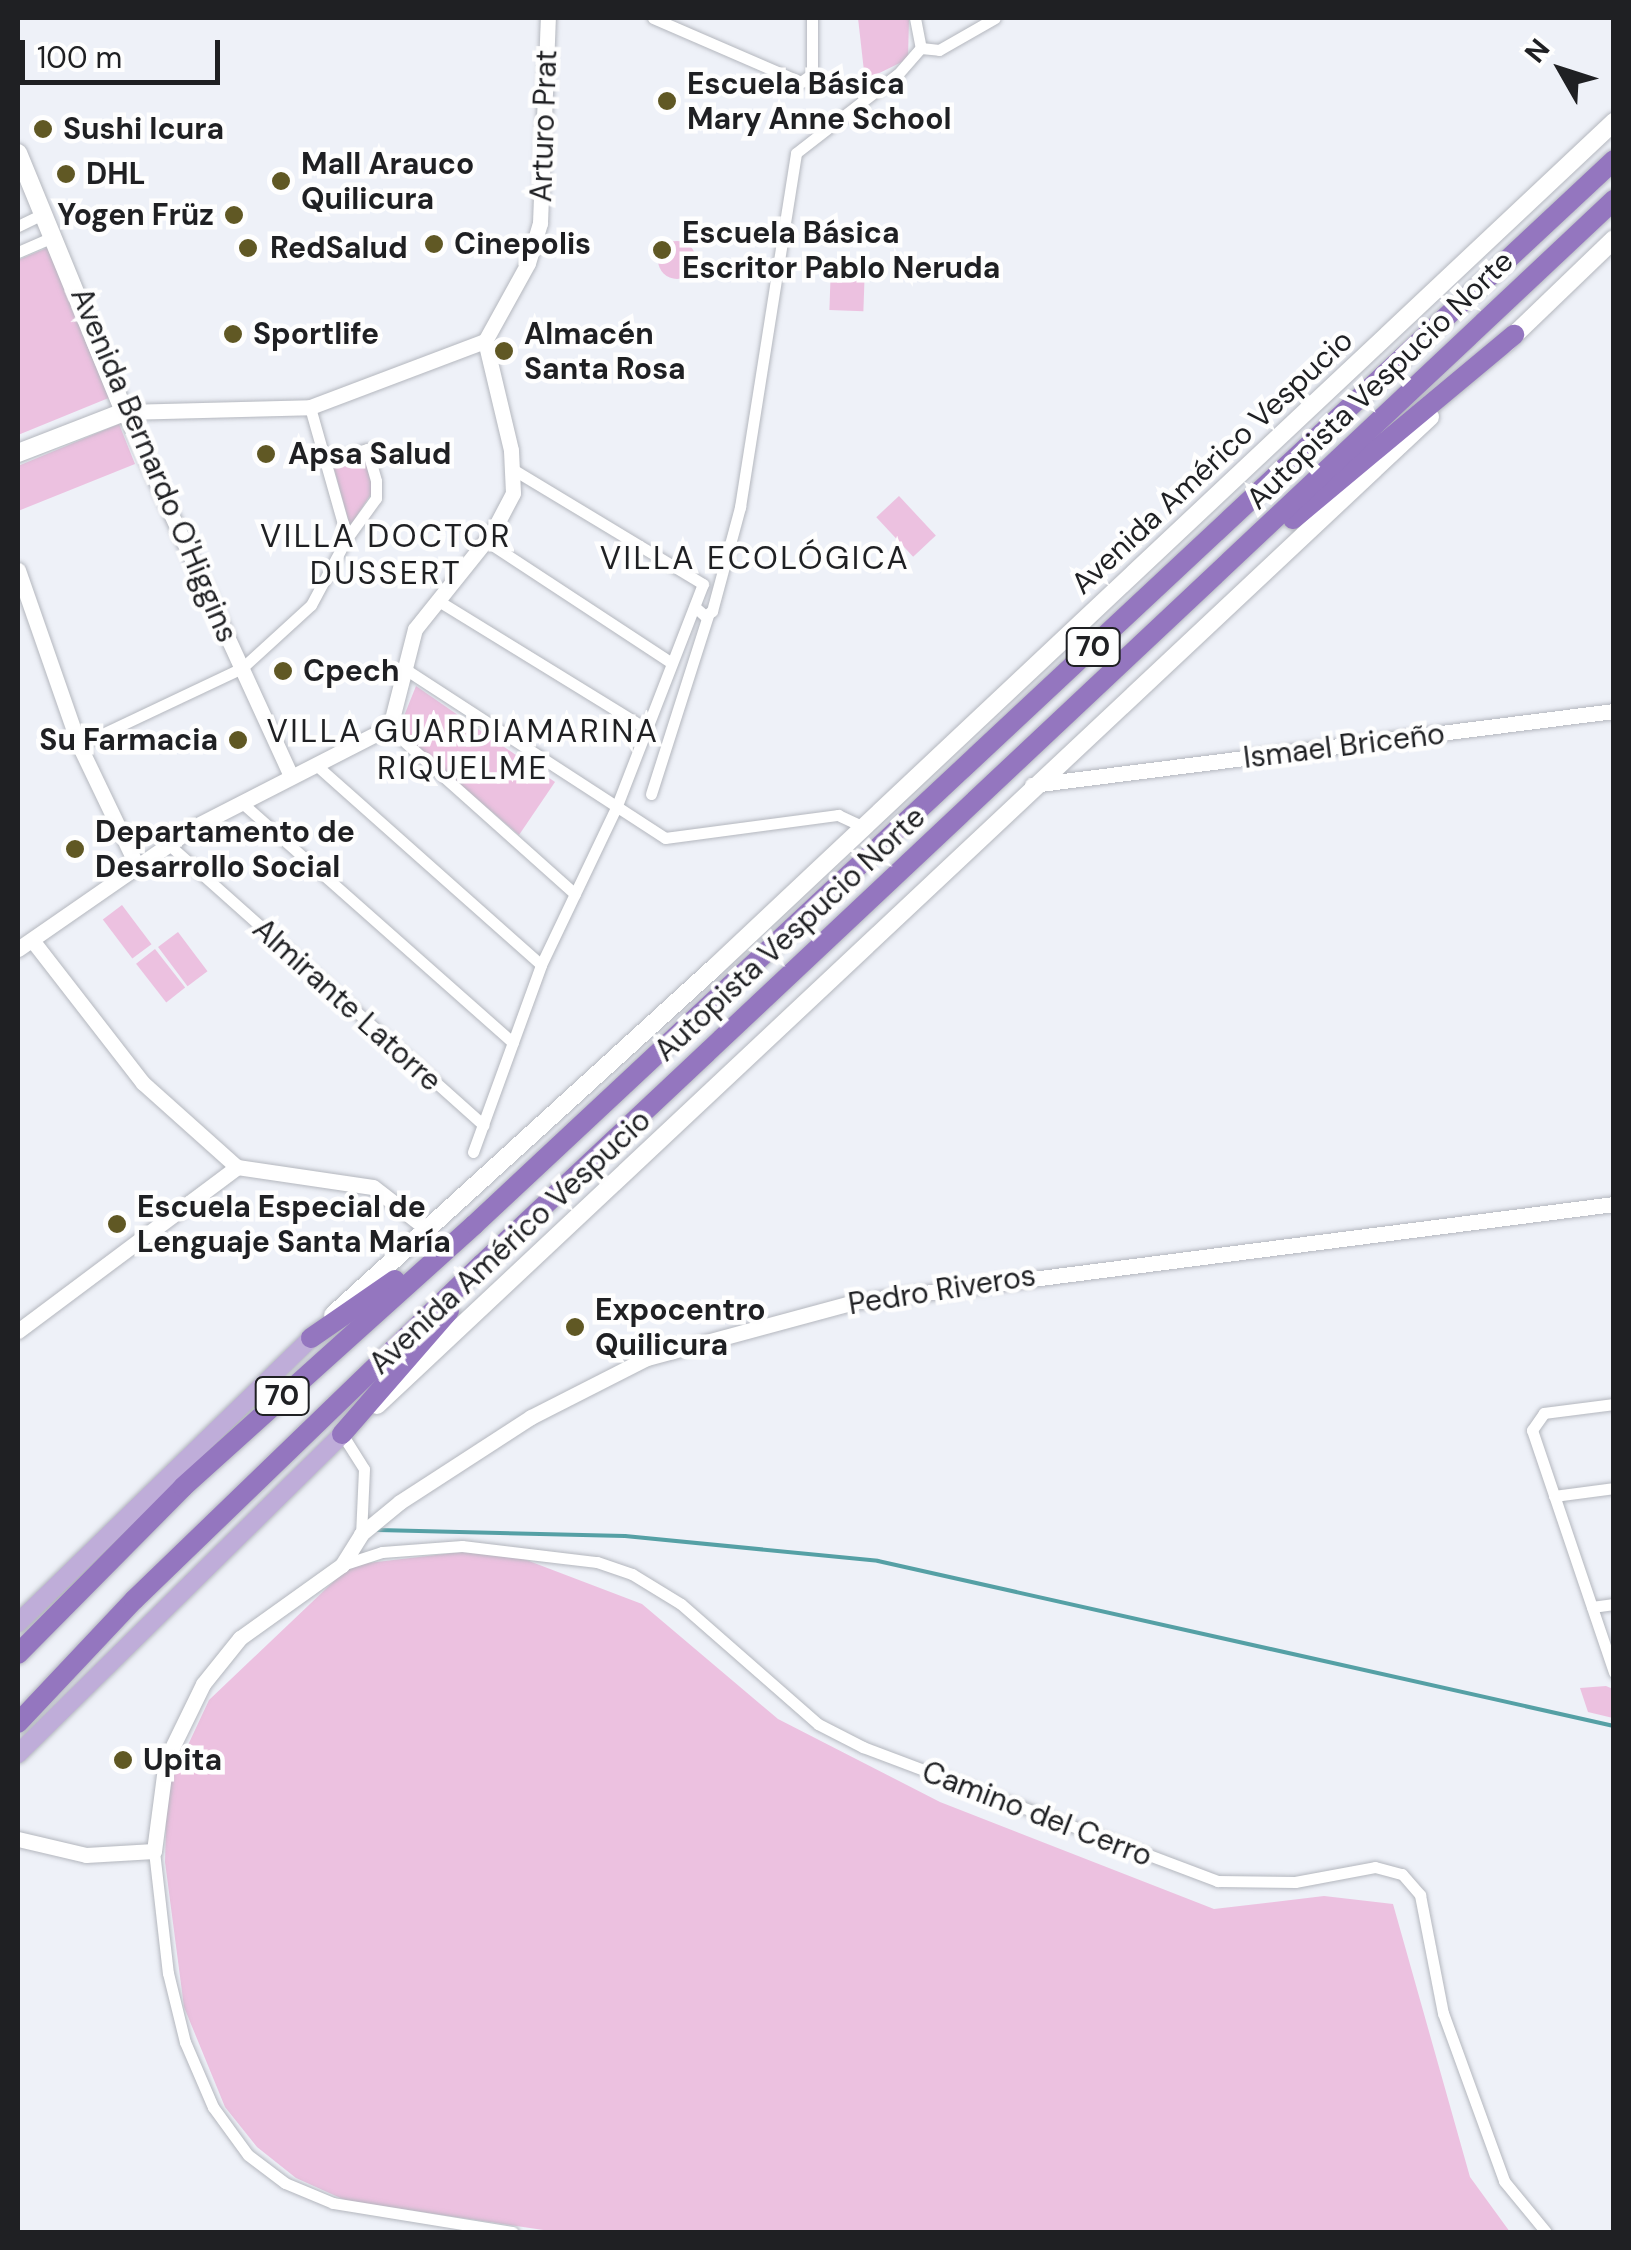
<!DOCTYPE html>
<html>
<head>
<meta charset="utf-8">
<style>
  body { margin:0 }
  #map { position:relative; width:1631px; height:2250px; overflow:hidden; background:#eef1f8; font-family:"DM Sans",sans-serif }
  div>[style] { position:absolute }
  .green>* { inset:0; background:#ecc1e0; transform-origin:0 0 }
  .round { border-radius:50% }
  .stream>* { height:4px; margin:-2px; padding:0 2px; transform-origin:2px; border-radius:2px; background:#55a0a5 }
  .roads { filter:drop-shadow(0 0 2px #b4b7be) drop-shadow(0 0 2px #b4b7be) }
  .minor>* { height:11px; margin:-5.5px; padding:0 5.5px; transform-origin:5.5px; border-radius:5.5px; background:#fff }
  .tertiary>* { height:15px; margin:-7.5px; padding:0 7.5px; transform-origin:7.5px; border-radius:7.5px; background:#fff }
  .secondary>* { height:18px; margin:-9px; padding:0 9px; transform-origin:9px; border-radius:9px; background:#fff }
  .primary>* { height:18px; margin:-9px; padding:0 9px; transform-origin:9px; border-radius:9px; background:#bfadd9 }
  .motorway>* { height:20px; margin:-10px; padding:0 10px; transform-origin:10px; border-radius:10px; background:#9476bf }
  .dots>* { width:28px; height:28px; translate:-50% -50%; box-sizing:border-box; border:5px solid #fefefe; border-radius:50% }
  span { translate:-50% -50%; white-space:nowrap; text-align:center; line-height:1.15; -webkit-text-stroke:9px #fefefe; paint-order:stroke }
  .shield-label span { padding:2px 8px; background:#fefefe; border:2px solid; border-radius:8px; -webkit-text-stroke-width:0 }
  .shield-label { font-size:28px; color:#1f2023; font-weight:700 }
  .poi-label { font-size:30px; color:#1f2023; font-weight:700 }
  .left { translate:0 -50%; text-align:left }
  .right { translate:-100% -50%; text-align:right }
  .street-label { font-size:30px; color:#1f2023 }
  .neighbourhood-label { font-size:32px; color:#1f2023; letter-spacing:2.5px }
  .frame { position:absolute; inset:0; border:20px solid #1f2023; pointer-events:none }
  .north { position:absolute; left:1511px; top:20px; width:100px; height:100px; -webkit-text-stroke:8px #fefefe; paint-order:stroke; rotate:309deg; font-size:28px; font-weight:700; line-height:40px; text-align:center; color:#1f2023 }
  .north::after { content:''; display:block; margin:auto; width:35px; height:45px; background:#1f2023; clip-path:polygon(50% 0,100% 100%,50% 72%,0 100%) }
  .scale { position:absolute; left:20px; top:40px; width:200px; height:45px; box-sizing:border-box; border:5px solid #1f2023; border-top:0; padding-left:12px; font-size:30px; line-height:35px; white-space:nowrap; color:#1f2023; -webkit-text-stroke:8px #fefefe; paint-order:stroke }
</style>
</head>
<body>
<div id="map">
  <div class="green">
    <div style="clip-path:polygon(858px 18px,909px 18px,908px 59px,865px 80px)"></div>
    <div class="round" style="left:658px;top:241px;width:38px;height:38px"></div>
    <div style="clip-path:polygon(49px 247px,111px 397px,18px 435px,18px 260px)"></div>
    <div style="left:831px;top:264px;width:34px;height:46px;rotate:2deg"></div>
    <div style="clip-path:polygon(119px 424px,135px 464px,18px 511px,18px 466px)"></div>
    <div style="clip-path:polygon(364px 455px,373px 491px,350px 526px,333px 465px)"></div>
    <div style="left:899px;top:496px;width:54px;height:31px;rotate:47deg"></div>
    <div style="clip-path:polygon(416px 686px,555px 782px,519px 835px,398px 731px)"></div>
    <div style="left:122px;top:905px;width:49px;height:24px;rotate:53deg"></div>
    <div style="left:178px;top:932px;width:49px;height:25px;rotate:53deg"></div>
    <div style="left:155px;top:949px;width:49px;height:24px;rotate:52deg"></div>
    <div style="clip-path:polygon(495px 1548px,642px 1604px,778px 1719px,940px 1802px,1214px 1909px,1324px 1896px,1393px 1904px,1470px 2177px,1510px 2232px,557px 2232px,347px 2201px,296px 2178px,257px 2147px,225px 2107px,184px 2007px,165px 1862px,167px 1790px,209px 1700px,351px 1565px)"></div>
    <div style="clip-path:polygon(1606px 1686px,1613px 1689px,1613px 1718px,1588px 1712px,1580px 1688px)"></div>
  </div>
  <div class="stream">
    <div style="left:378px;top:1530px;width:247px;rotate:1.4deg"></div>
    <div style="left:625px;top:1536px;width:254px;rotate:5.6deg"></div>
    <div style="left:878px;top:1561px;width:754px;rotate:12.64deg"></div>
  </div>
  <div class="roads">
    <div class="minor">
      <div style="left:653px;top:18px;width:161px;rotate:23.4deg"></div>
      <div style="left:801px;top:82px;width:14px;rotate:-36deg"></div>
      <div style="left:812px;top:74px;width:56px;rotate:-90deg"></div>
      <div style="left:915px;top:18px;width:31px;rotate:79deg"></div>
      <div style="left:921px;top:48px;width:18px;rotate:6deg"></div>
      <div style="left:939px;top:50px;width:64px;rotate:-29.7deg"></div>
      <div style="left:18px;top:226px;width:30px;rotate:-26deg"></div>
      <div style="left:18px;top:252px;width:40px;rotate:-23.4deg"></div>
      <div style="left:326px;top:461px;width:43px;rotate:-16.3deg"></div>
      <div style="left:367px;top:449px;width:33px;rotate:74deg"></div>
      <div style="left:376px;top:481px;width:17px;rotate:90deg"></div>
      <div style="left:376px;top:498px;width:49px;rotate:125.9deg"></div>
      <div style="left:486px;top:541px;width:222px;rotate:33.3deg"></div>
      <div style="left:437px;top:600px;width:246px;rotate:31.6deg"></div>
      <div style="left:695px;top:607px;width:13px;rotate:42deg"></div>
      <div style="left:705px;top:616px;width:9px;rotate:-36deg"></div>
      <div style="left:712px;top:611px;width:108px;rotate:-74.9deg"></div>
      <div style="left:740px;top:507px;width:358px;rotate:-81deg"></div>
      <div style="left:796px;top:153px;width:129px;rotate:-37.8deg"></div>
      <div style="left:898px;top:74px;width:35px;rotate:-49deg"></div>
      <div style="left:405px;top:669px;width:310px;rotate:33deg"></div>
      <div style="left:665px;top:838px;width:175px;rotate:-7.6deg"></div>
      <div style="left:838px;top:815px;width:29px;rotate:25deg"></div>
      <div style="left:387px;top:726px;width:252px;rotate:41.8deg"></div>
      <div style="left:79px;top:745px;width:180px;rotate:-25.3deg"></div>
      <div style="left:242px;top:668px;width:93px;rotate:-42.4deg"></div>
      <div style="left:311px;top:605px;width:76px;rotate:-61.8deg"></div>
      <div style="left:347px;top:538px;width:136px;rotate:-105.8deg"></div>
      <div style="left:315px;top:764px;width:302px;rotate:41.6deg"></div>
      <div style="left:651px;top:794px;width:188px;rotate:-72.3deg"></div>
      <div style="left:241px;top:802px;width:363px;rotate:41.5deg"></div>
      <div style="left:167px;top:843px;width:424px;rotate:41.7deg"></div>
      <div style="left:473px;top:1152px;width:199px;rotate:-70deg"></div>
      <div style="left:541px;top:965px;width:174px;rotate:-64.5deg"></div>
      <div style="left:616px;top:808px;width:240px;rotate:-68.8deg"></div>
      <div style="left:703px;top:584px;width:221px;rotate:-148.9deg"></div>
      <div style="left:1614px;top:1404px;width:71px;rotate:172.7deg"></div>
      <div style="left:1544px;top:1413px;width:21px;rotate:125deg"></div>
      <div style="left:1532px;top:1430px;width:256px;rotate:71.3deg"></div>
      <div style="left:342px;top:1434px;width:41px;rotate:57.8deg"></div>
      <div style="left:364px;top:1469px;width:65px;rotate:92.6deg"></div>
      <div style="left:1554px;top:1496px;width:61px;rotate:-7.6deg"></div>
      <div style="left:342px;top:1565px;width:42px;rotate:-18deg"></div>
      <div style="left:382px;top:1552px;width:80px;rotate:-4.3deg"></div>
      <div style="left:462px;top:1546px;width:136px;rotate:6.8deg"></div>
      <div style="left:597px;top:1562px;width:37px;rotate:19deg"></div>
      <div style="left:632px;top:1574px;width:57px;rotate:31.5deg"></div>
      <div style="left:681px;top:1604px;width:182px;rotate:41.2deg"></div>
      <div style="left:818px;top:1724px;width:51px;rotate:27.1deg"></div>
      <div style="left:863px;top:1747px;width:379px;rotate:20.7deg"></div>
      <div style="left:1217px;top:1881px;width:78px;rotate:0.7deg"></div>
      <div style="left:1295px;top:1882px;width:81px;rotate:-10.6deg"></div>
      <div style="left:1375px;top:1867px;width:28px;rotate:15deg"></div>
      <div style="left:1402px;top:1874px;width:28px;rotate:49deg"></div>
      <div style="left:1420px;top:1895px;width:120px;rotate:79deg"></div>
      <div style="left:1443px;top:2013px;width:179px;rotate:70deg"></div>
      <div style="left:1504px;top:2181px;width:66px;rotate:50.5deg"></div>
      <div style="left:1592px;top:1607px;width:22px;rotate:-8deg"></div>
      <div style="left:154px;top:1851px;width:123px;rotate:83.5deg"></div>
      <div style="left:168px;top:1973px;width:71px;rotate:76.2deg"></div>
      <div style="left:185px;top:2042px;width:71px;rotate:66.7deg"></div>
      <div style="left:213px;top:2107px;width:59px;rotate:53.9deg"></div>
      <div style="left:248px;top:2155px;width:46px;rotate:37.1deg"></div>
      <div style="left:285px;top:2183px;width:52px;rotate:22.6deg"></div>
      <div style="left:333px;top:2203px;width:182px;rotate:9.2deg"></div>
    </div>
    <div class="tertiary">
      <div style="left:485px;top:341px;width:89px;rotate:-61.1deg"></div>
      <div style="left:528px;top:263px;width:42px;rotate:-73.3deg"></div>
      <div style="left:540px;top:223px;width:205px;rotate:-87.8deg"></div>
      <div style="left:18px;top:570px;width:185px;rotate:70.8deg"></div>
      <div style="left:79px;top:745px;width:132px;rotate:64.4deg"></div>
      <div style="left:291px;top:776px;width:400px;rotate:-114.6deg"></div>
      <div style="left:124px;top:412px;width:186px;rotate:-1.5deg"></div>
      <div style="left:310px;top:407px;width:187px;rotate:-20.7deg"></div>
      <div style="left:1032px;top:785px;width:587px;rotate:-7.25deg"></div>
      <div style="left:32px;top:940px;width:181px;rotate:52.2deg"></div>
      <div style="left:143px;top:1083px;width:126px;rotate:41.8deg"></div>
      <div style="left:237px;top:1167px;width:137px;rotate:8.4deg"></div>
      <div style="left:373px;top:1187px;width:67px;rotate:37.7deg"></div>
      <div style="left:18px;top:949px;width:214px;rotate:-34.7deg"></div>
      <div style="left:194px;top:827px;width:209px;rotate:-27.1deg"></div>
      <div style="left:380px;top:732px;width:18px;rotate:-47deg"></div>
      <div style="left:392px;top:719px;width:93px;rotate:-75.7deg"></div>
      <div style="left:415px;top:629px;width:123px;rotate:-51.3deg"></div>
      <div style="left:492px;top:533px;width:45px;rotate:-62.3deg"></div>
      <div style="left:513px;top:493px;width:43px;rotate:-92.7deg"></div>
      <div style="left:511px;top:450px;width:112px;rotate:-103.4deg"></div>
      <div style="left:18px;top:1331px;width:274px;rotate:-36.8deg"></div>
      <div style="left:18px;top:1839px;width:70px;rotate:13.2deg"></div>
      <div style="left:86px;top:1855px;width:68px;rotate:-3.4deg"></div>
      <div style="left:154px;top:1851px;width:92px;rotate:-82.5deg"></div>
      <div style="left:166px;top:1760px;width:85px;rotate:-64deg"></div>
      <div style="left:203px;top:1684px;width:59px;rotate:-51.2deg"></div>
      <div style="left:240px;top:1638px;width:125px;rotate:-35.6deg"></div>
      <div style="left:342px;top:1565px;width:36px;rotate:-58deg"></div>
      <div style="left:361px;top:1534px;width:50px;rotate:-39.4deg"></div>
      <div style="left:400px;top:1502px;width:156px;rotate:-33deg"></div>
      <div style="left:531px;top:1417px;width:130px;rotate:-27deg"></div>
      <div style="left:647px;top:1358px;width:214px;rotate:-15.1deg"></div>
      <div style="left:854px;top:1302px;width:766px;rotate:-7.35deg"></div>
    </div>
    <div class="secondary">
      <div style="left:18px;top:153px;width:280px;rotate:67.7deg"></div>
      <div style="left:124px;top:412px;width:114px;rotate:158.9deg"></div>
      <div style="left:1506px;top:343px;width:150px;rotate:-43.9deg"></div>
      <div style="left:333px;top:1315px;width:517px;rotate:-42.33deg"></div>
      <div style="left:715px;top:967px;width:1234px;rotate:-43.23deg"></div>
      <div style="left:377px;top:1405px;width:1444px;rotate:-43.18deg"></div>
    </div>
    <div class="primary">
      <div style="left:18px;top:1623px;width:409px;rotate:-44.2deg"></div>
      <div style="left:18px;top:1754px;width:455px;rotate:-44.6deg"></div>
    </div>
    <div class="motorway">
      <div style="left:1293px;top:519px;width:288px;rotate:-39.8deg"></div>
      <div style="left:311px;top:1338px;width:102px;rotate:-34.6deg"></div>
      <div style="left:342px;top:1434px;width:163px;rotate:-49deg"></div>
      <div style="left:18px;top:1654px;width:235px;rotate:-45.3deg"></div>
      <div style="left:183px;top:1487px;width:392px;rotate:-42deg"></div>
      <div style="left:474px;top:1225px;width:1560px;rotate:-43.05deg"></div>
      <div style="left:18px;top:1723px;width:169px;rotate:-46.7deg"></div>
      <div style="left:134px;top:1600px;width:484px;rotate:-44deg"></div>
      <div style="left:482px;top:1264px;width:1554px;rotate:-43.23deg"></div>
    </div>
  </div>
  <div class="dots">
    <div style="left:667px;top:101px;background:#605824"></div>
    <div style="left:43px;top:129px;background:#605824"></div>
    <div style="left:66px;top:174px;background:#605824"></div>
    <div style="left:281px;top:181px;background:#605824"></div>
    <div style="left:234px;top:215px;background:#605824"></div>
    <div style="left:434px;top:244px;background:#605824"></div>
    <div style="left:248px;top:248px;background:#605824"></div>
    <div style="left:662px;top:250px;background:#605824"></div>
    <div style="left:233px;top:334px;background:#605824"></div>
    <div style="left:504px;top:351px;background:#605824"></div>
    <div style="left:266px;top:454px;background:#605824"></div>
    <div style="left:283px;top:671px;background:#605824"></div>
    <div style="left:238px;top:740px;background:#605824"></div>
    <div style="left:75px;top:849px;background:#605824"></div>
    <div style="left:117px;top:1224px;background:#605824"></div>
    <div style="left:575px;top:1327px;background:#605824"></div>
    <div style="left:123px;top:1760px;background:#605824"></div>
  </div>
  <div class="shield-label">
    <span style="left:1093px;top:647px">70</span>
    <span style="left:282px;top:1396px">70</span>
  </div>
  <div class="poi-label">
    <span class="left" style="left:687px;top:101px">Escuela Básica<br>Mary Anne School</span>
    <span class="left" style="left:63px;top:129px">Sushi Icura</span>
    <span class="left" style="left:301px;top:181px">Mall Arauco<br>Quilicura</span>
    <span class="left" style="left:86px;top:174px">DHL</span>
    <span class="right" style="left:214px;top:215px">Yogen Früz</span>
    <span class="left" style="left:682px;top:250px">Escuela Básica<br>Escritor Pablo Neruda</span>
    <span class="left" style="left:454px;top:244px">Cinepolis</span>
    <span class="left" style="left:270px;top:248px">RedSalud</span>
    <span class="left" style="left:253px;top:334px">Sportlife</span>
    <span class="left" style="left:524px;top:351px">Almacén<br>Santa Rosa</span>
    <span class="left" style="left:288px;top:454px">Apsa Salud</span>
    <span class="left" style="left:303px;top:671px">Cpech</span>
    <span class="right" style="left:218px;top:740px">Su Farmacia</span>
    <span class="left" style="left:95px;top:849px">Departamento de<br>Desarrollo Social</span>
    <span class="left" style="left:137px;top:1224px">Escuela Especial de<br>Lenguaje Santa María</span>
    <span class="left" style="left:595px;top:1327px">Expocentro<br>Quilicura</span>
    <span class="left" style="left:143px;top:1760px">Upita</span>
  </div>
  <div class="street-label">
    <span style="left:544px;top:126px;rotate:-88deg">Arturo Prat</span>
    <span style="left:1380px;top:380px;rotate:-44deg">Autopista Vespucio Norte</span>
    <span style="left:1212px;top:462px;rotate:-43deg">Avenida Américo Vespucio</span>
    <span style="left:154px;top:465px;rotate:67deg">Avenida Bernardo O'Higgins</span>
    <span style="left:1344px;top:746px;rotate:-7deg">Ismael Briceño</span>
    <span style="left:790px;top:934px;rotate:-43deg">Autopista Vespucio Norte</span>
    <span style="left:347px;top:1005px;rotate:42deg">Almirante Latorre</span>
    <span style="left:510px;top:1242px;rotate:-43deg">Avenida Américo Vespucio</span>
    <span style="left:942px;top:1290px;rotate:-9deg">Pedro Riveros</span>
    <span style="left:1037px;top:1814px;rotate:21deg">Camino del Cerro</span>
  </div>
  <div class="neighbourhood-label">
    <span style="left:386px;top:555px">VILLA DOCTOR<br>DUSSERT</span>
    <span style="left:755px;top:558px">VILLA ECOLÓGICA</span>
    <span style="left:463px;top:750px">VILLA GUARDIAMARINA<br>RIQUELME</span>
  </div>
  <div class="frame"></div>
  <div class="north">N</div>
  <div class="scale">100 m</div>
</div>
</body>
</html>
